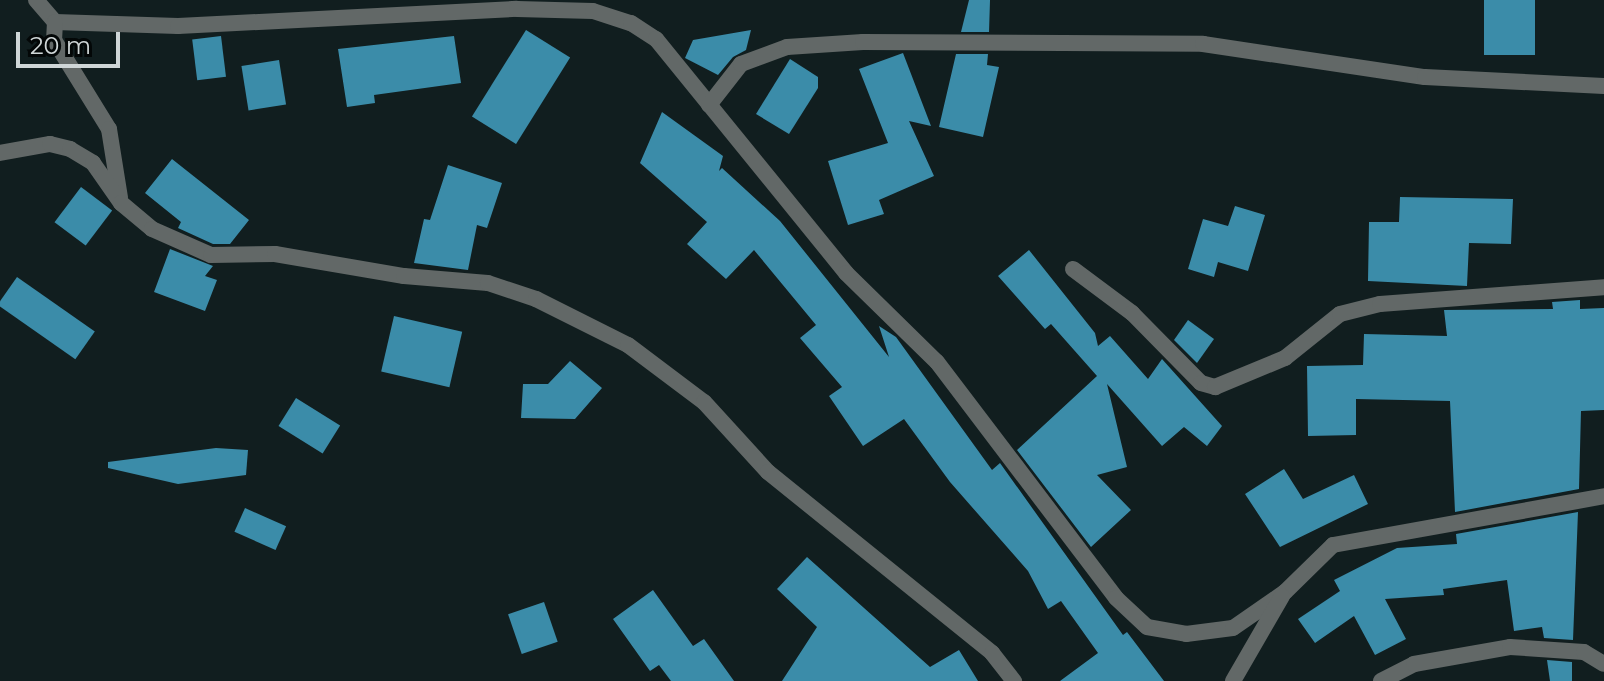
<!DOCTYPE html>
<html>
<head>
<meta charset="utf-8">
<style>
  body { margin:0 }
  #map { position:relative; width:1604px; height:681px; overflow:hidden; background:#111e1f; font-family:Montserrat,sans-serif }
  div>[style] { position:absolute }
  .building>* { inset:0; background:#3b8ca9; transform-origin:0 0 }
  .minor>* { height:16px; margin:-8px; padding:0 8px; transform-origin:8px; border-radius:8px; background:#626867 }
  span { translate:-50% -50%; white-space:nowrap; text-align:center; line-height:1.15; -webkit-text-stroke:8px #030707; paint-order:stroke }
  .scale { position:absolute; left:16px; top:32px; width:104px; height:36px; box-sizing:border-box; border:4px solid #cfd6d7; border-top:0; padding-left:10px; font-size:24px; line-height:28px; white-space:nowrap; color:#cfd6d7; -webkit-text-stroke:6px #030707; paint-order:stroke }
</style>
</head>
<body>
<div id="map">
  <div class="building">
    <div style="clip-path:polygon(969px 0,990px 0,989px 32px,961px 32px)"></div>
    <div style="left:1484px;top:0;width:51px;height:55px"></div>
    <div style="left:526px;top:30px;width:52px;height:102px;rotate:32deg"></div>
    <div style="clip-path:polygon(751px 30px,746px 50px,733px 57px,718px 75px,685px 58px,693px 40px)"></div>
    <div style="left:221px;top:36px;width:41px;height:29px;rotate:83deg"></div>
    <div style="clip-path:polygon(454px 36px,461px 83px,374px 95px,375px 103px,347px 107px,338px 49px)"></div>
    <div style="clip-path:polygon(903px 53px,931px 126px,909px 121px,934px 176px,879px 200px,884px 214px,848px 225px,828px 161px,888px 143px,859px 69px)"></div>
    <div style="clip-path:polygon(956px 54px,988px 54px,987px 65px,999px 67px,983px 137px,939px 127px)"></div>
    <div style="clip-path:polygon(790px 59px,818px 77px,818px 88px,789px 134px,756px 114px)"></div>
    <div style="left:279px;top:60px;width:45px;height:38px;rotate:81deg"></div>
    <div style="clip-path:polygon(662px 112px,723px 156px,719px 171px,722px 168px,780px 221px,889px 357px,879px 326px,896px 337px,992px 470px,1000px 463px,1123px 635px,1127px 632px,1164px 681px,1060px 681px,1098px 653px,1061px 601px,1048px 609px,1028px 571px,950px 482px,904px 419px,863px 446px,829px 396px,842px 387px,800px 338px,816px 325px,754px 250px,726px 279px,687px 244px,707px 222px,640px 163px)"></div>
    <div style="clip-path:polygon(172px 159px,249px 220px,230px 244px,213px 244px,178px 228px,181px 222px,145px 193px)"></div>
    <div style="clip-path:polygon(448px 165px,502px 183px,487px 228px,477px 225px,468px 270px,414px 263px,424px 219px,430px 220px)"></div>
    <div style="left:81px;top:187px;width:39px;height:44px;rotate:37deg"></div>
    <div style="clip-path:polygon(1400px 197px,1513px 199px,1511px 244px,1469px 243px,1467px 286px,1368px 281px,1369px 222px,1399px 222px)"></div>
    <div style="clip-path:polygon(1235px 206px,1265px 215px,1248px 271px,1218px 262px,1214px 277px,1188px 269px,1203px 219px,1228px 226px)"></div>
    <div style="clip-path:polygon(170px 249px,213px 266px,205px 276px,217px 280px,205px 311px,154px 292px)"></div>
    <div style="clip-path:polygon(1029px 250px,1095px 333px,1098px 346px,1110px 336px,1148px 379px,1162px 359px,1222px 426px,1207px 446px,1184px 427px,1162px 446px,1107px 384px,1127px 467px,1097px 475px,1131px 510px,1091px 547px,1017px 450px,1097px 376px,1051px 324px,1045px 329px,998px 276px)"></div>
    <div style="left:17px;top:277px;width:95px;height:34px;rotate:35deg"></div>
    <div style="clip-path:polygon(1580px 300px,1580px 309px,1604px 308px,1604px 410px,1581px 411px,1579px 489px,1455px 512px,1450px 401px,1356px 399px,1356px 435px,1308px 436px,1307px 366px,1363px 365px,1364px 334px,1447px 336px,1444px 310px,1553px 309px,1552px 302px)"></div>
    <div style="left:394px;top:316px;width:70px;height:57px;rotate:13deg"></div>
    <div style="clip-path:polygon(1188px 320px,1214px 339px,1197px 363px,1174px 340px)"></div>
    <div style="clip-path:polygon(570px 361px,602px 388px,575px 419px,521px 418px,523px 384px,548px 384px)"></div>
    <div style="left:296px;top:398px;width:52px;height:33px;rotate:32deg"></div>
    <div style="clip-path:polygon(216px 448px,248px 450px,246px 475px,178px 484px,108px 468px,108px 462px)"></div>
    <div style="clip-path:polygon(1284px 469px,1303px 499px,1354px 475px,1368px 504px,1280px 547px,1245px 494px)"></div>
    <div style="left:245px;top:508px;width:45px;height:26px;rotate:24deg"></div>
    <div style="clip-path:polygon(1578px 512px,1573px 640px,1544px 638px,1542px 627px,1514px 631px,1507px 580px,1443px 589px,1444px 595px,1385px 599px,1406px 639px,1375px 655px,1354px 616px,1315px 643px,1298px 619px,1340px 591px,1334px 580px,1397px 548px,1457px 544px,1456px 534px)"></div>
    <div style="clip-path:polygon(807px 557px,930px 667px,959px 650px,978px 681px,782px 681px,817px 627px,777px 589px)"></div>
    <div style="clip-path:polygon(653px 590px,693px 646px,704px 639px,734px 681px,671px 681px,659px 665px,650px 671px,613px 619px)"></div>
    <div style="left:544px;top:602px;width:42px;height:38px;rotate:71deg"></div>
    <div style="clip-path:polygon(1547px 660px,1572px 662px,1572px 681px,1550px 681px)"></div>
  </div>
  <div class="minor">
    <div style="left:36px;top:0;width:29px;rotate:49deg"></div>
    <div style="left:55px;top:22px;width:123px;rotate:1.9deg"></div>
    <div style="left:178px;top:26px;width:339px;rotate:-2.9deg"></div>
    <div style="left:517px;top:9px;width:76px;rotate:1.5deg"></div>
    <div style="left:593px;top:11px;width:40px;rotate:18deg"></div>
    <div style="left:631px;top:23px;width:30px;rotate:33deg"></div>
    <div style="left:656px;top:39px;width:301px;rotate:50.9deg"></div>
    <div style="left:846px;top:273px;width:127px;rotate:44.4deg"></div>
    <div style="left:937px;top:362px;width:296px;rotate:52.8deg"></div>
    <div style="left:1116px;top:598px;width:42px;rotate:43.1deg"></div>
    <div style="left:1147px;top:627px;width:40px;rotate:10deg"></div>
    <div style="left:1186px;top:634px;width:47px;rotate:-7.3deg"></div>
    <div style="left:1233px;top:628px;width:63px;rotate:-34.7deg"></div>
    <div style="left:1285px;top:592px;width:67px;rotate:-44.4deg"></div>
    <div style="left:1333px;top:545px;width:275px;rotate:-10.2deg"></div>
    <div style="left:55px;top:22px;width:18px;rotate:93deg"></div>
    <div style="left:54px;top:40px;width:105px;rotate:58.3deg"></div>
    <div style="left:109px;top:129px;width:70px;rotate:80.9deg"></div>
    <div style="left:709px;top:105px;width:52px;rotate:-52deg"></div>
    <div style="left:741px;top:64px;width:49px;rotate:-20.3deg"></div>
    <div style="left:787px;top:47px;width:76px;rotate:-3.8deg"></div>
    <div style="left:863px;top:42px;width:340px;rotate:0.3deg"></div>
    <div style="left:1203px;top:44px;width:224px;rotate:8.5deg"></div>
    <div style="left:1425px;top:77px;width:179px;rotate:2.9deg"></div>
    <div style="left:0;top:153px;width:51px;rotate:-10.2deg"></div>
    <div style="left:50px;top:144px;width:21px;rotate:14deg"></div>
    <div style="left:70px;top:149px;width:27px;rotate:31deg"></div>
    <div style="left:93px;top:163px;width:49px;rotate:55deg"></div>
    <div style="left:121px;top:203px;width:40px;rotate:40deg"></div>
    <div style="left:152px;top:229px;width:64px;rotate:23.8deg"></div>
    <div style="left:211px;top:255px;width:64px;rotate:-0.9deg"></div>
    <div style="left:275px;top:254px;width:131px;rotate:9.7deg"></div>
    <div style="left:404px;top:276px;width:84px;rotate:4.8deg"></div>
    <div style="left:488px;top:283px;width:51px;rotate:18.4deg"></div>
    <div style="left:536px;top:299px;width:103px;rotate:26.6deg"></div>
    <div style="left:628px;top:345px;width:95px;rotate:36.9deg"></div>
    <div style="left:704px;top:402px;width:95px;rotate:47.6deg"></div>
    <div style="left:768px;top:472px;width:288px;rotate:38.9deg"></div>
    <div style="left:992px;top:653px;width:36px;rotate:52deg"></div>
    <div style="left:1073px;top:269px;width:74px;rotate:36.7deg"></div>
    <div style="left:1132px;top:313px;width:98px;rotate:45.4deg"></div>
    <div style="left:1201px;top:383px;width:15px;rotate:16deg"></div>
    <div style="left:1215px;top:387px;width:76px;rotate:-22.5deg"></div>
    <div style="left:1285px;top:358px;width:70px;rotate:-38.7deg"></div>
    <div style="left:1340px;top:314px;width:41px;rotate:-14deg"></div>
    <div style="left:1380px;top:304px;width:225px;rotate:-4.3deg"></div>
    <div style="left:1233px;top:681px;width:98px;rotate:-60deg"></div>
    <div style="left:1381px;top:681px;width:37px;rotate:-27deg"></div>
    <div style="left:1414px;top:664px;width:97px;rotate:-10deg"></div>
    <div style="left:1510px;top:647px;width:74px;rotate:3.9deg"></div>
    <div style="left:1584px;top:652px;width:23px;rotate:31deg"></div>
  </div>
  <div class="scale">20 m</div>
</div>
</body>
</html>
